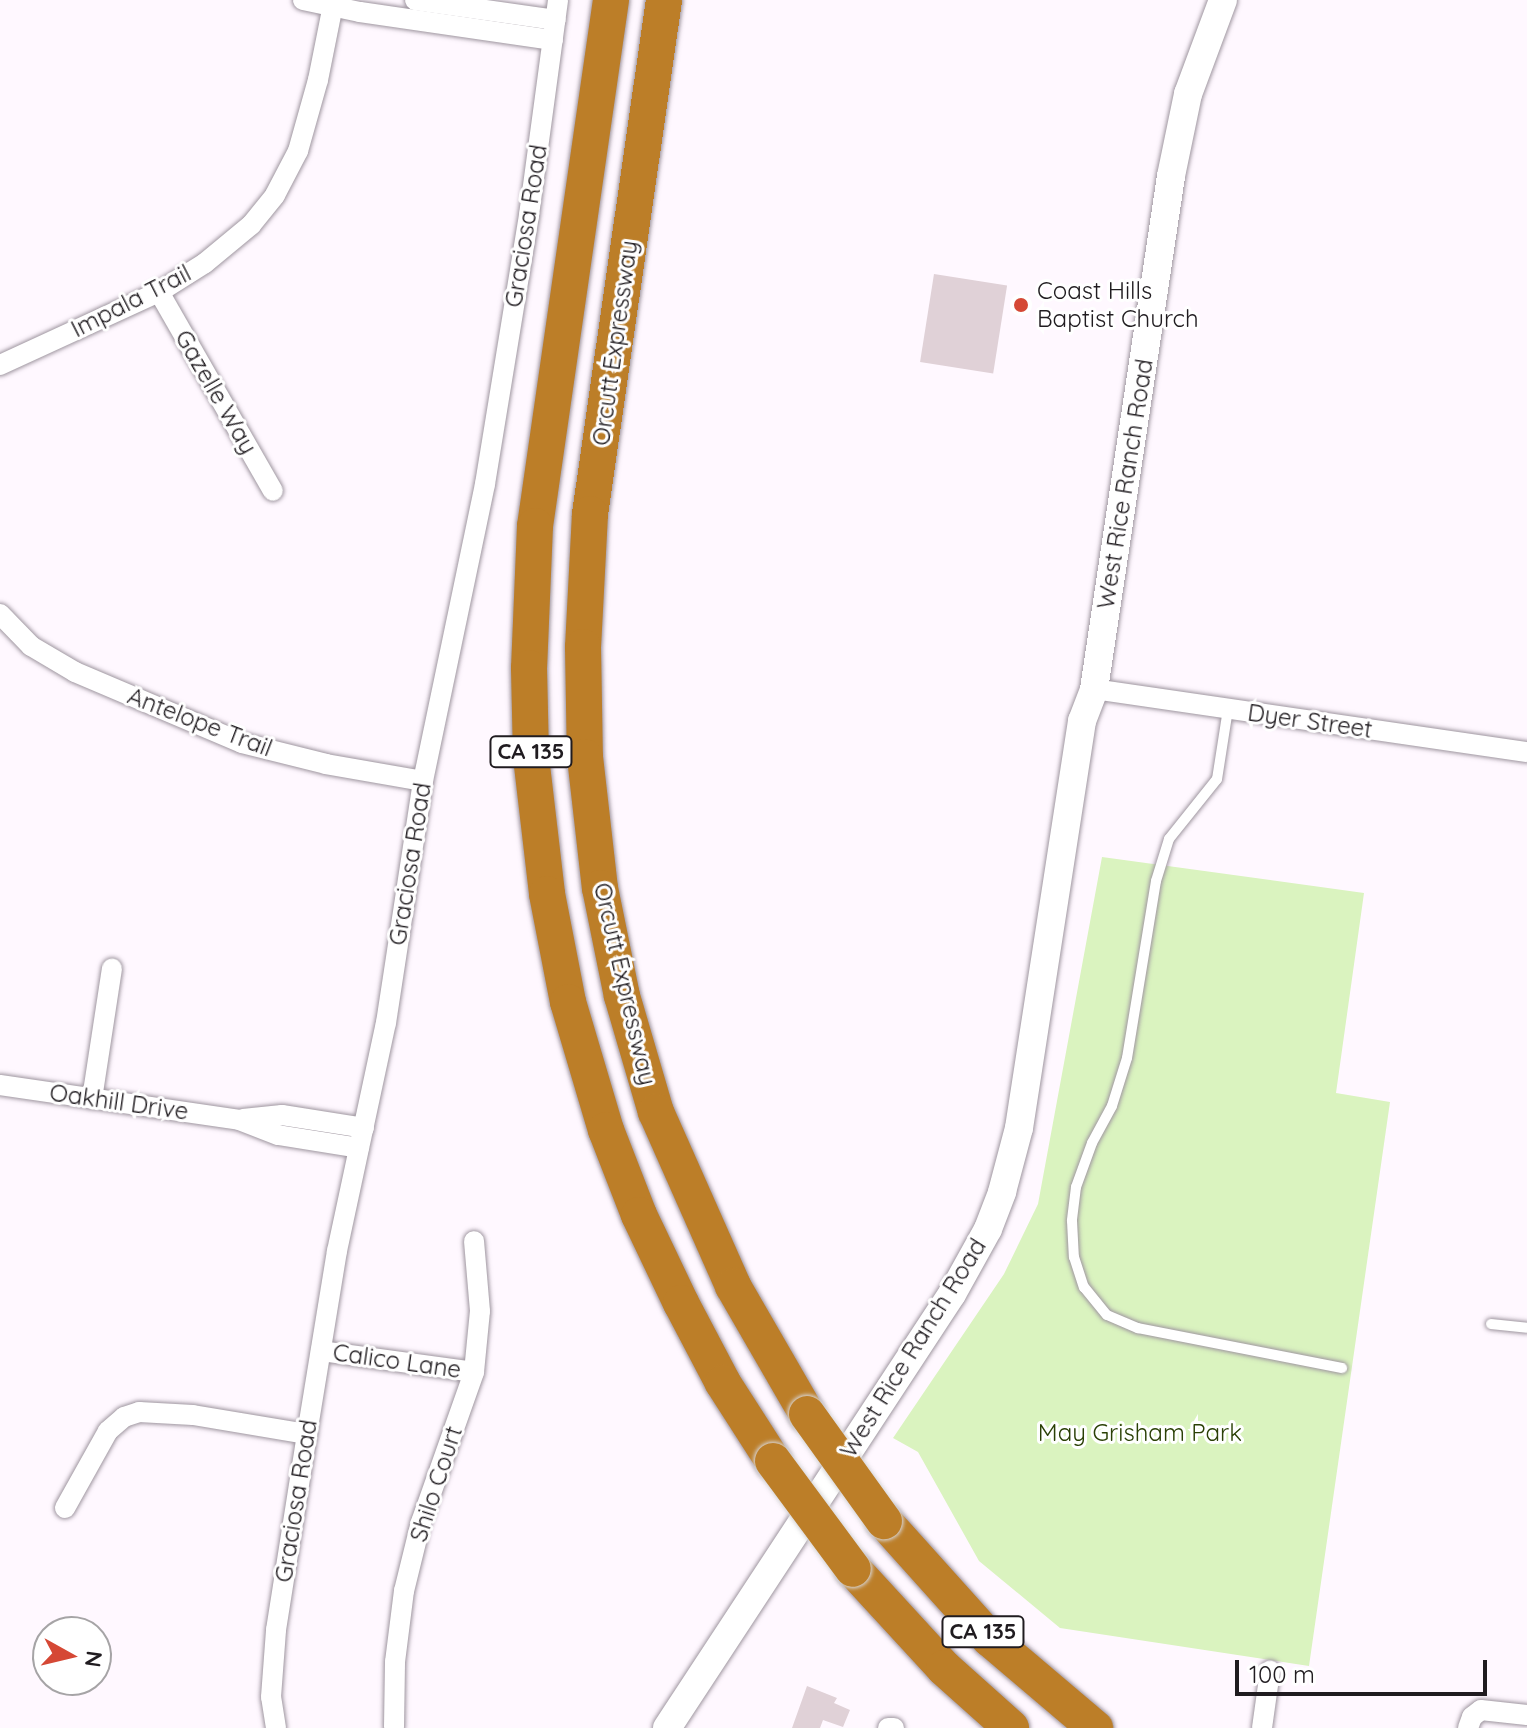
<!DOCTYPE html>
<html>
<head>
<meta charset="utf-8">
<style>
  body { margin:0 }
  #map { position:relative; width:1527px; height:1728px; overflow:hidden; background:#fff8ff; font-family:Quicksand,sans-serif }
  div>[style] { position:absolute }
  .green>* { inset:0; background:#daf3bf }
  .building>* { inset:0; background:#e0d1d7; transform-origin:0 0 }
  .roads { filter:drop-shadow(0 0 2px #9f96a0) drop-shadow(0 0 2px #9f96a0) }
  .service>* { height:10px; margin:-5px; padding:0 5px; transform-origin:5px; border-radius:5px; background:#fff }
  .minor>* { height:20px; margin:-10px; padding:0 10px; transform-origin:10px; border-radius:10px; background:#fff }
  .secondary>* { height:28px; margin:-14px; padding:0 14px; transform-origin:14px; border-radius:14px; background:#fff }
  .motorway>* { height:36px; margin:-18px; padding:0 18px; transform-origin:18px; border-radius:18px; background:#bc7e28 }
  .bridges { filter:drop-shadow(0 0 2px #d7d6d7) drop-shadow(0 0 2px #d7d6d7) }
  .motorway-bridge>* { height:36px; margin:-18px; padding:0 18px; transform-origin:18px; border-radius:18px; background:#bc7e28 }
  .dots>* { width:22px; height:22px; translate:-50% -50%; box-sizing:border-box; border:4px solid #fff; border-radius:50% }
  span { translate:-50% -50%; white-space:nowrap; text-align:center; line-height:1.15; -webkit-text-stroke:6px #fff; paint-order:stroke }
  .shield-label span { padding:2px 6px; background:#fff; border:2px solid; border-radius:6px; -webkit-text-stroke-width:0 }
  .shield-label { font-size:22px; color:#201c20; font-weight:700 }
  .street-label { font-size:24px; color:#201c20 }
  .poi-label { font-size:24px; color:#201c20 }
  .left { translate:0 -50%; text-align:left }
  .park-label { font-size:24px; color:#2a4005 }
  .north { position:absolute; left:32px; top:1616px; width:80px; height:80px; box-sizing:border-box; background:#fff; border:2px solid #a6a4a6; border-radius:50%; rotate:98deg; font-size:22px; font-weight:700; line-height:32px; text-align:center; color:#201c20 }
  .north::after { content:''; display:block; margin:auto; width:28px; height:36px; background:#d54835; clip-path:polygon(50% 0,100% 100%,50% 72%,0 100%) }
  .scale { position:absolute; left:1235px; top:1660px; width:252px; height:36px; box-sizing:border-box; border:4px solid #201c20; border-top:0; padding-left:10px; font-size:24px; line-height:28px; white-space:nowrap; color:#201c20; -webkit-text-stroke:6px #fff; paint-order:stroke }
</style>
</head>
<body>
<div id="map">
  <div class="green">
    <div style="clip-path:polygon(1102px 857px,1364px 893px,1336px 1093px,1390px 1102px,1309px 1666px,1060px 1628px,979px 1561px,918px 1452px,893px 1438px,1004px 1274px,1038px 1204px)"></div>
  </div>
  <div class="building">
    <div style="left:934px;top:274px;width:74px;height:89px;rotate:9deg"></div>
    <div style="clip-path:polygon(807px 1686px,837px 1698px,834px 1703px,850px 1710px,843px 1727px,823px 1720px,820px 1728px,792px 1728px)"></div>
  </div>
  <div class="roads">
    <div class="service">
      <div style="left:1228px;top:709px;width:71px;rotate:98.9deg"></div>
      <div style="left:1217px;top:779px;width:77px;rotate:128.7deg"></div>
      <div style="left:1169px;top:839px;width:44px;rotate:107.2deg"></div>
      <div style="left:1156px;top:881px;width:179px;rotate:99.3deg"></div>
      <div style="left:1127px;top:1058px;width:50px;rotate:107.4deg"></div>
      <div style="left:1112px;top:1106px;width:42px;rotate:118.4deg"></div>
      <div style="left:1092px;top:1143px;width:47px;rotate:110deg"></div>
      <div style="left:1076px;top:1187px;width:34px;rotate:97deg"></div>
      <div style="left:1072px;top:1221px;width:36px;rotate:87deg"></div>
      <div style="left:1074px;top:1257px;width:32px;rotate:72deg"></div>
      <div style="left:1084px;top:1287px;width:36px;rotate:51deg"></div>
      <div style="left:1107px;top:1315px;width:34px;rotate:23deg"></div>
      <div style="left:1138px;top:1328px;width:208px;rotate:11.1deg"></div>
      <div style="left:1491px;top:1324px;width:36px;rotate:6deg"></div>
    </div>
    <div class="minor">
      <div style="left:303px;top:0;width:58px;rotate:11.9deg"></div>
      <div style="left:360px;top:12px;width:195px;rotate:8.3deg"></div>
      <div style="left:415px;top:0;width:142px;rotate:8.1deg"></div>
      <div style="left:159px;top:292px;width:229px;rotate:60.2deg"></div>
      <div style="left:0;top:365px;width:175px;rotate:-24.7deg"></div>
      <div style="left:159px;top:292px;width:54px;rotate:-32.2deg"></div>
      <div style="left:205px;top:263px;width:60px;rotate:-39.6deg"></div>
      <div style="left:251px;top:225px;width:38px;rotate:-51deg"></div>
      <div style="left:275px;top:195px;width:50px;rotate:-62.4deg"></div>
      <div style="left:298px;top:151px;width:74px;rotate:-74.3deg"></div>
      <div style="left:318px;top:80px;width:82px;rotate:-78.7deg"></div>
      <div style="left:0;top:614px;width:45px;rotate:45.9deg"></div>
      <div style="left:31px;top:646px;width:51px;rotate:30.6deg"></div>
      <div style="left:75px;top:672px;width:181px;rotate:23deg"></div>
      <div style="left:242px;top:743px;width:87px;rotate:14deg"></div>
      <div style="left:326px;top:764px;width:98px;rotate:9.9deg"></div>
      <div style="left:1094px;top:689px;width:438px;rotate:8.3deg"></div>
      <div style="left:0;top:1085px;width:242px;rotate:8.3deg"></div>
      <div style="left:239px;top:1120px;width:42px;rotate:21deg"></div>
      <div style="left:278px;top:1135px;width:82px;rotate:9.1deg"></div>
      <div style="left:92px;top:1099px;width:132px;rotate:-81.3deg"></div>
      <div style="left:243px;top:1119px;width:39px;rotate:-6deg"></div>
      <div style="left:282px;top:1115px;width:83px;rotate:9deg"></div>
      <div style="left:321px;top:1351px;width:154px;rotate:7.8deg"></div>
      <div style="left:65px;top:1508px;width:88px;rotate:-60.8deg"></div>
      <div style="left:108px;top:1431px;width:21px;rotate:-41deg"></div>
      <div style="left:124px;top:1417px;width:16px;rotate:-18deg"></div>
      <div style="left:139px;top:1412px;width:54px;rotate:3.2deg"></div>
      <div style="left:193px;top:1415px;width:116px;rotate:9.5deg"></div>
      <div style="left:394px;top:1727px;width:65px;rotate:-89.1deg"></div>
      <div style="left:395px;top:1662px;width:72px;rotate:-82.8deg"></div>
      <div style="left:404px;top:1591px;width:71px;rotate:-76.2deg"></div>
      <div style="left:421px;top:1522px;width:159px;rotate:-70.5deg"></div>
      <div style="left:474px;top:1372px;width:61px;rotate:-84.4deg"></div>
      <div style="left:480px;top:1311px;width:70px;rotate:-94.9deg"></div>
      <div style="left:276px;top:1728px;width:31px;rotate:-99deg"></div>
      <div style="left:271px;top:1697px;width:67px;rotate:-85.7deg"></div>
      <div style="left:276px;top:1630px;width:198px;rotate:-81deg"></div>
      <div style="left:307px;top:1434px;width:185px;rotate:-80.7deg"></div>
      <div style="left:337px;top:1251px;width:233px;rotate:-77.9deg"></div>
      <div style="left:386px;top:1023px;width:245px;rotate:-81.3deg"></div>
      <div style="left:423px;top:781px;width:303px;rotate:-78.2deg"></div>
      <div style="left:485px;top:484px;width:273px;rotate:-80.7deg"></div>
      <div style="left:529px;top:215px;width:217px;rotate:-82.3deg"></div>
      <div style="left:888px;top:1728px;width:6px"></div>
      <div style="left:1262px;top:1728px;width:58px;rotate:-82deg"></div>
      <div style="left:1468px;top:1728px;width:12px;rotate:-70deg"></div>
      <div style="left:1472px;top:1717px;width:11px;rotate:-38deg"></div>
      <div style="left:1481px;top:1710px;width:46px;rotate:6.2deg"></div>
    </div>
    <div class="secondary">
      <div style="left:667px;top:1728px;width:519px;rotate:-56.71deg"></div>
      <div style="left:952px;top:1294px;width:74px;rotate:-61deg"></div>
      <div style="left:988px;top:1229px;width:40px;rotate:-69deg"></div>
      <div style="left:1002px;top:1192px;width:66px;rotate:-75.1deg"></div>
      <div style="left:1019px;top:1128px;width:412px;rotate:-81.2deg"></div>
      <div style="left:1082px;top:721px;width:34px;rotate:-69deg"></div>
      <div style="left:1094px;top:689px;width:519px;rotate:-81.46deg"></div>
      <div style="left:1171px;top:176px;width:84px;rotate:-78.3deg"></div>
      <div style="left:1188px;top:94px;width:100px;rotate:-69.6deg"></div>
    </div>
    <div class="motorway">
      <div style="left:611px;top:0;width:531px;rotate:98.22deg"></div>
      <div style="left:535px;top:526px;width:142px;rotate:92.4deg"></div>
      <div style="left:529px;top:668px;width:89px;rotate:88.7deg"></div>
      <div style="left:531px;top:757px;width:138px;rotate:83.3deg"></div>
      <div style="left:547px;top:894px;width:110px;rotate:79deg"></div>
      <div style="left:568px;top:1002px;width:134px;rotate:73.5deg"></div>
      <div style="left:606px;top:1130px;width:91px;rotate:68.8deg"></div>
      <div style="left:639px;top:1215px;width:98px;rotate:64.5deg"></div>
      <div style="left:681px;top:1303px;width:90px;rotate:62.3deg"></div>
      <div style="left:723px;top:1383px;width:93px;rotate:57.3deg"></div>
      <div style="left:664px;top:0;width:519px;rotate:98.19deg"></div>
      <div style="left:590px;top:514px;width:133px;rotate:93deg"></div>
      <div style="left:583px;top:647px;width:110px;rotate:89deg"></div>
      <div style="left:585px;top:757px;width:132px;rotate:83.5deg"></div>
      <div style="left:600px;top:888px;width:110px;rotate:78.5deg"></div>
      <div style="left:622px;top:996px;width:121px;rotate:73.7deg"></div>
      <div style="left:656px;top:1112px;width:190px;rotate:66.1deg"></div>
      <div style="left:733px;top:1286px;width:148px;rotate:60deg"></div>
      <div style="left:884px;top:1521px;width:159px;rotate:48.1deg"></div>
      <div style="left:990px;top:1639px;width:138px;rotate:40.3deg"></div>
      <div style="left:853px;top:1569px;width:134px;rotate:47.4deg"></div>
      <div style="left:944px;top:1668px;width:90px;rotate:41.8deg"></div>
    </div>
  </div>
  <div class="bridges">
    <div class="motorway-bridge">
      <div style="left:807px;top:1414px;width:132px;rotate:54.3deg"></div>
      <div style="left:773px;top:1461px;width:134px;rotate:53.5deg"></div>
    </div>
  </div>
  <div class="dots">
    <div style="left:1021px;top:305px;background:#d54835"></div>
  </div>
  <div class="shield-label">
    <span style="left:531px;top:752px">CA 135</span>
    <span style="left:983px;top:1632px">CA 135</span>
  </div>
  <div class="street-label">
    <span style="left:526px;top:226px;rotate:-81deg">Graciosa Road</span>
    <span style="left:131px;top:301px;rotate:-27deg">Impala Trail</span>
    <span style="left:615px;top:343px;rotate:-82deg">Orcutt Expressway</span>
    <span style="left:216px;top:392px;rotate:60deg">Gazelle Way</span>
    <span style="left:1125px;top:484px;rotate:-81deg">West Rice Ranch Road</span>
    <span style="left:1310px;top:721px;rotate:8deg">Dyer Street</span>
    <span style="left:200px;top:722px;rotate:21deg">Antelope Trail</span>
    <span style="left:410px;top:864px;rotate:-81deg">Graciosa Road</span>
    <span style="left:625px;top:984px;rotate:77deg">Orcutt Expressway</span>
    <span style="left:119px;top:1102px;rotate:8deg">Oakhill Drive</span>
    <span style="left:913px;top:1348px;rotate:-58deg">West Rice Ranch Road</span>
    <span style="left:397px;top:1361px;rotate:8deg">Calico Lane</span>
    <span style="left:436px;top:1484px;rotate:-72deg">Shilo Court</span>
    <span style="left:296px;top:1501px;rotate:-81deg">Graciosa Road</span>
  </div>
  <div class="poi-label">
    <span class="left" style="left:1037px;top:305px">Coast Hills<br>Baptist Church</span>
  </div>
  <div class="park-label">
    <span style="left:1140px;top:1433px">May Grisham Park</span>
  </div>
  <div class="north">N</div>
  <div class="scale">100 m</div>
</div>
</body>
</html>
